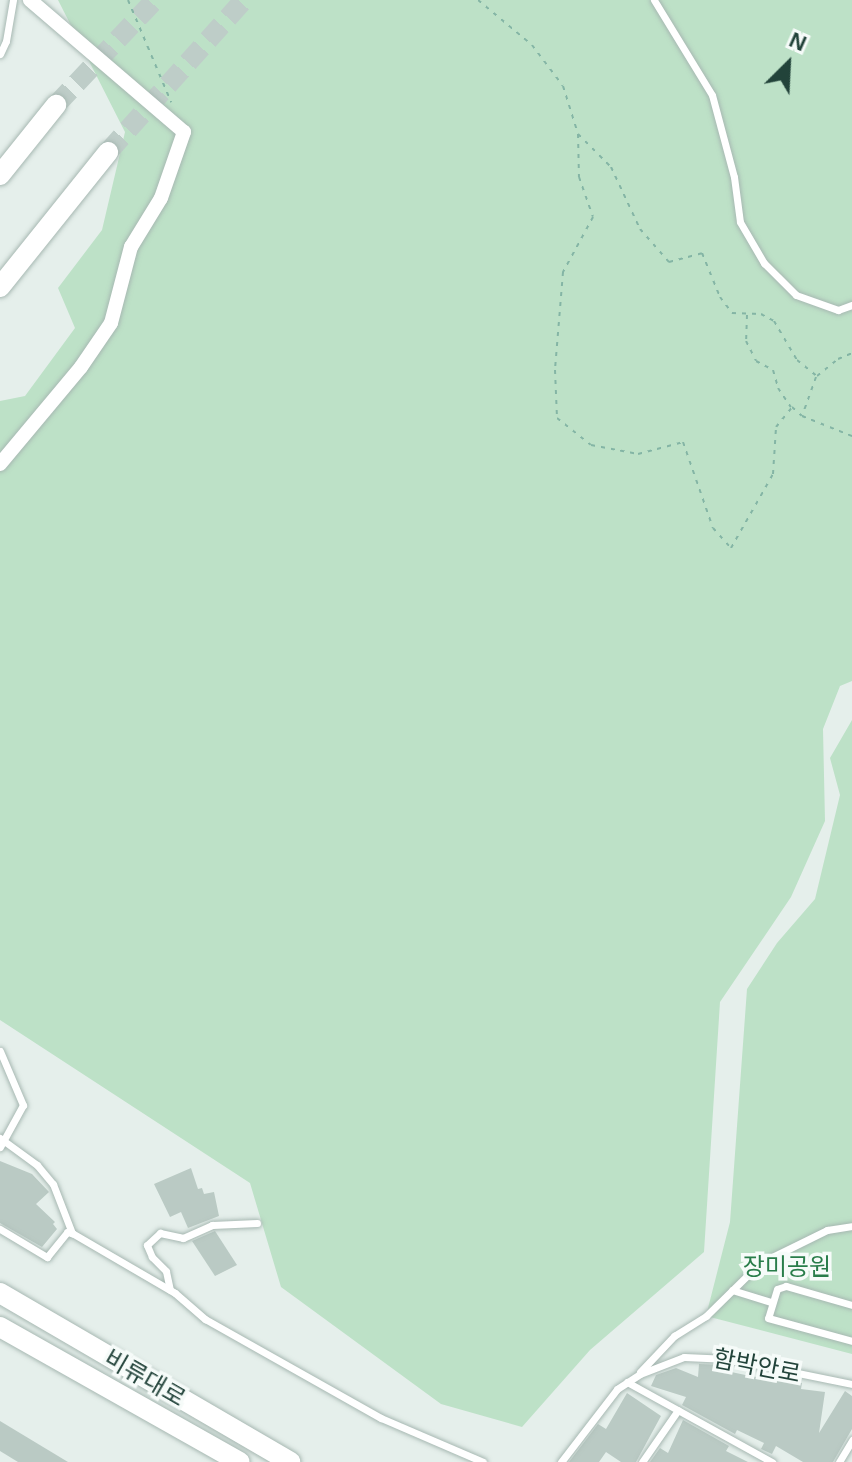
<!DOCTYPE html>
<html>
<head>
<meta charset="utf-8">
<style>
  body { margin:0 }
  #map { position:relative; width:852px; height:1462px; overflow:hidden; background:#e5efeb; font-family:Helvetica,"Noto Sans KR",sans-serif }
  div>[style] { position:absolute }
  .green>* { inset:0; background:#bde1c7 }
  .building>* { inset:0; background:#bacac4 }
  .secondary-tunnel>* { height:20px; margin-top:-10px; transform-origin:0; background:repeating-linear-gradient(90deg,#becdc8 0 20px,transparent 0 30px) }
  .path>* { height:2px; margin-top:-1px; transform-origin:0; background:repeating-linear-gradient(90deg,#84b5a5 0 4px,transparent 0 10px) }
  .roads { filter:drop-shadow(0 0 2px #a7b8b2) drop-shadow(0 0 2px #a7b8b2) }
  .service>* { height:7px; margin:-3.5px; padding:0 3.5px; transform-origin:3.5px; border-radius:3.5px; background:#fff }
  .minor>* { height:14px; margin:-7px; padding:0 7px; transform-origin:7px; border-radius:7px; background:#fff }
  .secondary>* { height:20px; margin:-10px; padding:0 10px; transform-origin:10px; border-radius:10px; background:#fff }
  span { translate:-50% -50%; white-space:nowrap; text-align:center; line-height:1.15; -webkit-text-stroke:7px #f6fbf9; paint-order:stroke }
  .park-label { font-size:24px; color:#297d4a }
  .street-label { font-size:24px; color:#22433a }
  .north { position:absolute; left:748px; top:24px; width:80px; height:80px; -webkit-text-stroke:6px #f6fbf9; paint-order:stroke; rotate:24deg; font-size:22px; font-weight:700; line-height:32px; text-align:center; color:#22433a }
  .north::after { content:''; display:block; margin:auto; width:28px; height:36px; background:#22433a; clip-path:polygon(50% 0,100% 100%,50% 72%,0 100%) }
</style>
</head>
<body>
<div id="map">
  <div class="green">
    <div style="clip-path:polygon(58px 0,852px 0,852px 681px,840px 686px,823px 729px,825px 821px,791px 897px,720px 1002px,704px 1252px,590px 1350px,522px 1427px,441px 1404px,281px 1287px,250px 1183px,0 1020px,0 401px,25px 396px,75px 328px,58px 288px,102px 230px,125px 132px)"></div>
    <div style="clip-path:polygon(852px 720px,852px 1354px,706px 1316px,730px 1222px,747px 989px,777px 943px,815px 899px,840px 795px,830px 758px)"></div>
  </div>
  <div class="building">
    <div style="clip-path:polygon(0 1161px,32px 1174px,49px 1192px,36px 1204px,55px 1222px,53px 1224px,57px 1229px,42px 1247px,0 1223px)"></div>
    <div style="clip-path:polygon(191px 1168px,198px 1189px,202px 1188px,204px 1194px,214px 1192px,219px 1216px,188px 1228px,181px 1212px,170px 1217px,154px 1184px)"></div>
    <div style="clip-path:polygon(215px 1231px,237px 1265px,215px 1276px,192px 1241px)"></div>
    <div style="clip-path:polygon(699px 1364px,722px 1365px,722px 1370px,750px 1376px,802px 1383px,801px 1389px,825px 1392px,819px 1433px,845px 1391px,852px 1396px,852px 1429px,833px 1462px,803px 1462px,776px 1446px,772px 1454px,761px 1449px,764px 1443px,737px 1430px,735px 1434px,682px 1405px,686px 1397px,651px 1386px,656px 1375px,676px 1368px,698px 1377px)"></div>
    <div style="clip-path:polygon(627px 1393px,661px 1416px,636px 1462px,621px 1462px,606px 1452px,599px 1462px,569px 1462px,598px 1424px,606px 1429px)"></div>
    <div style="clip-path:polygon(683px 1420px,729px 1446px,726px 1451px,748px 1462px,650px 1462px,660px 1448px,668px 1453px)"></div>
    <div style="clip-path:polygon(0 1421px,68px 1462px,18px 1462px,0 1451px)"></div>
  </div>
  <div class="secondary-tunnel">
    <div style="left:56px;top:105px;width:144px;rotate:-46.7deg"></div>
    <div style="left:108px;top:152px;width:204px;rotate:-48.2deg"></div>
  </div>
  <div class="path">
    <div style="left:128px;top:0;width:111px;rotate:67.1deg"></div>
    <div style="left:478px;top:0;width:70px;rotate:39.8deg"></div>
    <div style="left:532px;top:45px;width:51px;rotate:52.9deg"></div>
    <div style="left:563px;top:86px;width:50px;rotate:72.6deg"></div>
    <div style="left:578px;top:134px;width:47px;rotate:45deg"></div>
    <div style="left:611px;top:167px;width:68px;rotate:64.9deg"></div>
    <div style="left:640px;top:229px;width:44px;rotate:48.7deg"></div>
    <div style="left:669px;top:262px;width:34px;rotate:-15deg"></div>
    <div style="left:702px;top:253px;width:48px;rotate:67.8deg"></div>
    <div style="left:720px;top:297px;width:20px;rotate:53deg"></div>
    <div style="left:732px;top:313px;width:29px;rotate:2deg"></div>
    <div style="left:761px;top:314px;width:15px;rotate:28deg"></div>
    <div style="left:774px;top:321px;width:45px;rotate:59.5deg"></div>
    <div style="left:797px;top:360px;width:26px;rotate:39deg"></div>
    <div style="left:817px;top:376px;width:27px;rotate:-39deg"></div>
    <div style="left:838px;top:359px;width:15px;rotate:-23deg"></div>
    <div style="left:578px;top:134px;width:43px;rotate:88.7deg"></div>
    <div style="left:579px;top:177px;width:42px;rotate:70.7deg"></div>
    <div style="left:593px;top:217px;width:63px;rotate:118.6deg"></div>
    <div style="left:563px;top:272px;width:98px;rotate:94.7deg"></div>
    <div style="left:555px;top:370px;width:48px;rotate:87.6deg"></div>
    <div style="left:557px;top:418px;width:43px;rotate:38.5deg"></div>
    <div style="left:591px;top:445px;width:48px;rotate:10.8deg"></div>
    <div style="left:638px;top:454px;width:47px;rotate:-14.9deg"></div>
    <div style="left:683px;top:442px;width:91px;rotate:70.8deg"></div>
    <div style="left:713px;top:528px;width:27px;rotate:48deg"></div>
    <div style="left:731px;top:548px;width:85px;rotate:-60.4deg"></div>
    <div style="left:773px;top:474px;width:47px;rotate:-86.3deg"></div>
    <div style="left:776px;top:427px;width:26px;rotate:-51deg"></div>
    <div style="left:792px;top:407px;width:13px;rotate:42deg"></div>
    <div style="left:747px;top:315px;width:26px;rotate:92deg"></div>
    <div style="left:746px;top:341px;width:22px;rotate:63deg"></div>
    <div style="left:756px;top:361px;width:19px;rotate:28deg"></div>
    <div style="left:773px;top:370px;width:19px;rotate:74deg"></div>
    <div style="left:778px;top:388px;width:23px;rotate:56deg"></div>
    <div style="left:816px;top:377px;width:41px;rotate:109.7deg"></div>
    <div style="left:802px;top:416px;width:54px;rotate:21.8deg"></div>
  </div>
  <div class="roads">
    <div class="service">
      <div style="left:654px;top:0;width:111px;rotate:58.6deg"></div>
      <div style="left:712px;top:95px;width:85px;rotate:75deg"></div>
      <div style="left:734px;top:177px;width:45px;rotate:82.4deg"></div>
      <div style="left:740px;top:222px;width:48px;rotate:59.7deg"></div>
      <div style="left:764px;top:263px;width:45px;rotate:45deg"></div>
      <div style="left:796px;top:295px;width:45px;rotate:19.7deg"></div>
      <div style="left:838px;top:310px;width:15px;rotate:-20deg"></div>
      <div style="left:0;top:54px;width:14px;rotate:-65deg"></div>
      <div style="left:6px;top:41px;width:42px;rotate:-80.3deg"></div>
      <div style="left:0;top:1051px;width:59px;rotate:66.9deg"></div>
      <div style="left:23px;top:1105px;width:48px;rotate:118.7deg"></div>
      <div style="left:0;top:1138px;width:46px;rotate:36.1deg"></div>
      <div style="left:37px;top:1165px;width:25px;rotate:50deg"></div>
      <div style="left:53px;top:1184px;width:53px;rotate:68.8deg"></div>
      <div style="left:72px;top:1233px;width:119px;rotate:30.2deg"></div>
      <div style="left:175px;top:1293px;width:40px;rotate:41deg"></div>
      <div style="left:205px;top:1319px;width:202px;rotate:29.4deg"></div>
      <div style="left:381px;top:1418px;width:111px;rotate:23.3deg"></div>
      <div style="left:0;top:1229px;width:55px;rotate:30.8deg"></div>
      <div style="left:47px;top:1257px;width:32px;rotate:-51deg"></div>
      <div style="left:67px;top:1232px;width:5px;rotate:11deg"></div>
      <div style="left:170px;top:1290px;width:19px;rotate:-102deg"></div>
      <div style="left:166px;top:1271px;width:20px;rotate:-135deg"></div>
      <div style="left:152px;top:1257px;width:13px;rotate:-113deg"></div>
      <div style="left:147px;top:1245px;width:18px;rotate:-43deg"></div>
      <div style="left:160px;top:1233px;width:24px;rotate:12deg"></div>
      <div style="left:183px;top:1238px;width:32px;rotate:-24deg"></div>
      <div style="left:212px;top:1225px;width:45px;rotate:-2.5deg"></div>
      <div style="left:732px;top:1290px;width:41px;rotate:17.1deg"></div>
      <div style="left:852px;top:1305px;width:69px;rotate:-163.9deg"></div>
      <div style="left:786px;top:1286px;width:9px;rotate:162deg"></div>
      <div style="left:777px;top:1289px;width:30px;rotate:107deg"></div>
      <div style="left:768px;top:1318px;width:87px;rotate:15.3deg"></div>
      <div style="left:640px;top:1372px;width:50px;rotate:-46.6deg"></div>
      <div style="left:674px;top:1336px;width:38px;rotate:-32deg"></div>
      <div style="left:706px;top:1316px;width:76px;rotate:-44.5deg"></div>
      <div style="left:760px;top:1263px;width:75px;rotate:-26.2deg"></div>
      <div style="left:827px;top:1230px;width:25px;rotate:-9deg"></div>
      <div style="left:627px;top:1382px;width:166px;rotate:28.9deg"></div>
      <div style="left:561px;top:1462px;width:92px;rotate:-52.5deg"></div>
      <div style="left:617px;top:1389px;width:27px;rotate:-33deg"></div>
      <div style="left:640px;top:1374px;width:47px;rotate:-21.1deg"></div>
      <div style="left:684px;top:1357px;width:45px;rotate:2.5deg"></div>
      <div style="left:729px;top:1359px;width:126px;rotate:11.5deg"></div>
      <div style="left:642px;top:1462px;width:63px;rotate:-55.3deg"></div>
      <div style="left:839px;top:1462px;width:26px;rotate:-59deg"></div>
    </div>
    <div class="minor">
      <div style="left:0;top:464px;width:126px;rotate:-50.1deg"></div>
      <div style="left:81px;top:367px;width:53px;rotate:-55.7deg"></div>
      <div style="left:111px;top:323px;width:79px;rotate:-75.3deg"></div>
      <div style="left:131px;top:247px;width:57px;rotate:-58.5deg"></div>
      <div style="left:161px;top:198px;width:70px;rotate:-70.8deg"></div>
      <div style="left:184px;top:132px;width:203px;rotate:-139.4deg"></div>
    </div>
    <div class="secondary">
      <div style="left:0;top:175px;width:90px;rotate:-51.3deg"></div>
      <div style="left:0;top:287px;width:173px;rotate:-51.3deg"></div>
      <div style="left:0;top:1293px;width:336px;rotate:30.2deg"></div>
      <div style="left:0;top:1327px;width:275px;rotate:29.4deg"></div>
    </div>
  </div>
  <div class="park-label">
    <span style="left:787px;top:1267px">장미공원</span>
  </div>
  <div class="street-label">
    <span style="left:757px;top:1366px;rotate:11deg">함박안로</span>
    <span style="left:145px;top:1378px;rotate:30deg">비류대로</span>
  </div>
  <div class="north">N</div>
</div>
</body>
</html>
